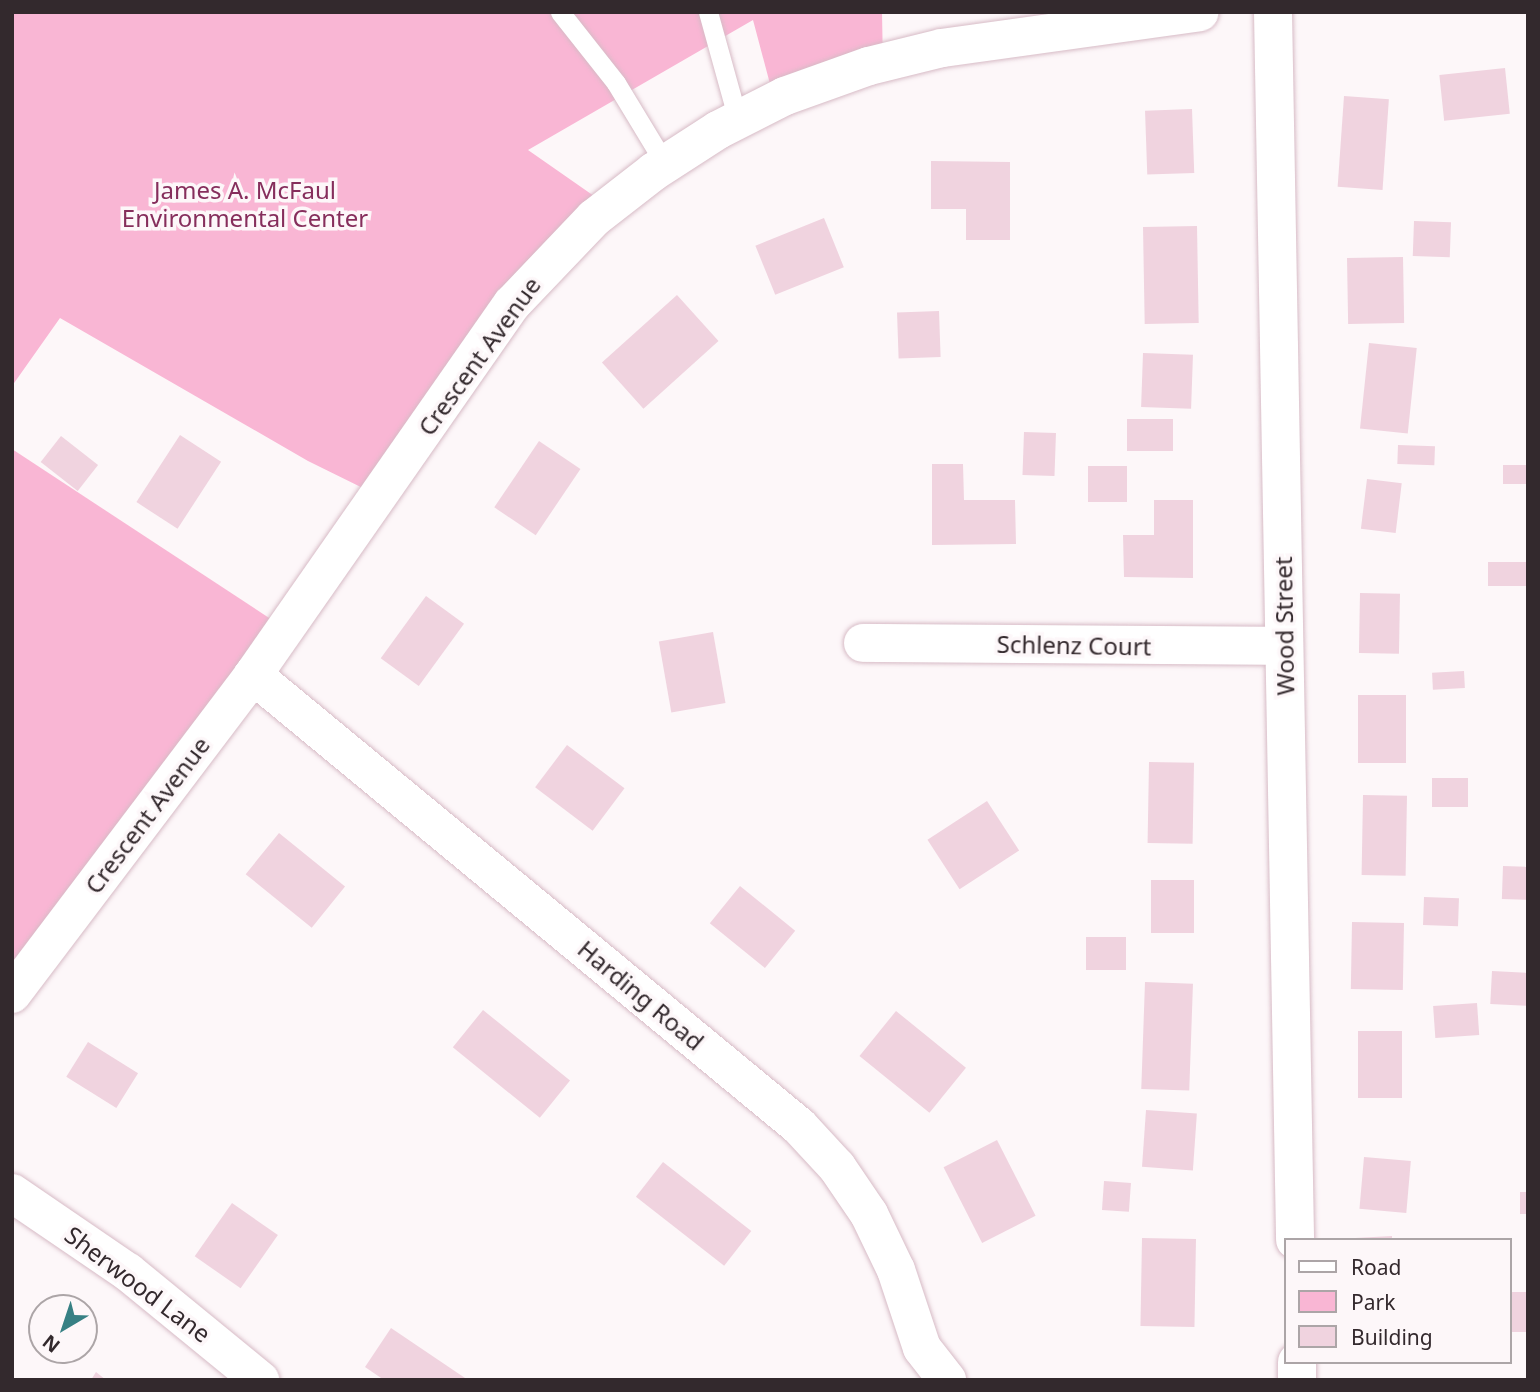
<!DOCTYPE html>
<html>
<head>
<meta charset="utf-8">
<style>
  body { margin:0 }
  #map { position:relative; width:1540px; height:1392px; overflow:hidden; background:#fdf7f9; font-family:"Noto Sans",sans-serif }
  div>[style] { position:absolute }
  .green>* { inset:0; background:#f9b6d4 }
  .building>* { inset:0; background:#f0d3df; transform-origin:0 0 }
  .roads { filter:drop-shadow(0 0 2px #d7bbc6) drop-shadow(0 0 2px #d7bbc6) }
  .service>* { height:19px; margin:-9.5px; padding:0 9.5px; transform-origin:9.5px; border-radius:9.5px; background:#fff }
  .minor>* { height:38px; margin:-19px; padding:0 19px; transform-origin:19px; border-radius:19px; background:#fff }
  span { translate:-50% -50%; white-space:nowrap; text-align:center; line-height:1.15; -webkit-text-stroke:7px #fdf7f9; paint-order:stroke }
  .park-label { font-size:24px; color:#862e5c }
  .street-label { font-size:24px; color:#33292d }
  .frame { position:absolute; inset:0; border:14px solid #33292d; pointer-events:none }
  .legend { position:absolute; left:1284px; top:1238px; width:228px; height:126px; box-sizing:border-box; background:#fdf7f9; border:2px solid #aca5a7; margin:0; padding:9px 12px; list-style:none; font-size:21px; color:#33292d }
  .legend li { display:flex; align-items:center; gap:14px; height:35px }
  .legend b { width:35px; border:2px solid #aca5a7 }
  .north { position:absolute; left:28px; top:1294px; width:70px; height:70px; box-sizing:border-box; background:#fdf7f9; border:2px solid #aca5a7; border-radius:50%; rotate:219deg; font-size:19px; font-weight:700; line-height:28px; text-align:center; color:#33292d }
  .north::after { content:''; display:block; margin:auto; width:24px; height:32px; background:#378084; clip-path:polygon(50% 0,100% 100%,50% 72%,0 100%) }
</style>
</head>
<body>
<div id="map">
  <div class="green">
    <div style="clip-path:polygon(12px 12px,882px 12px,883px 67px,774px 99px,753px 20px,528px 150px,604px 203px,377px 495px,308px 461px,60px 318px,12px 386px)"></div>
    <div style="clip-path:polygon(12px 449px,295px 635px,12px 1003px)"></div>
  </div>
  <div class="building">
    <div style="left:1505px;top:68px;width:46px;height:66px;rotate:84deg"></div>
    <div style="left:1344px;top:96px;width:45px;height:91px;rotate:4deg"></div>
    <div style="left:1192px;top:109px;width:64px;height:47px;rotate:88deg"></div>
    <div style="clip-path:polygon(931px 161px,1010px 162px,1010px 240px,966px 240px,966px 209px,931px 209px)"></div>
    <div style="left:824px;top:218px;width:53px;height:74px;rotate:68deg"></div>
    <div style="left:1414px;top:221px;width:37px;height:35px;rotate:2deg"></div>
    <div style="left:1197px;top:226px;width:97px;height:54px;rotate:89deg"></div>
    <div style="left:1403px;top:257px;width:66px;height:56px;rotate:89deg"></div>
    <div style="left:677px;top:295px;width:62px;height:101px;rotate:48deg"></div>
    <div style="left:939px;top:311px;width:46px;height:42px;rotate:88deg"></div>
    <div style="left:1369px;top:343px;width:48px;height:86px;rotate:6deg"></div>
    <div style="left:1143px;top:353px;width:50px;height:54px;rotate:2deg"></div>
    <div style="left:1127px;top:419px;width:46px;height:32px"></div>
    <div style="left:1024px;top:432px;width:32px;height:43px;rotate:2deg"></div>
    <div style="left:180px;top:435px;width:49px;height:80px;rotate:33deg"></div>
    <div style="left:61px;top:436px;width:47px;height:33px;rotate:38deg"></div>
    <div style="left:539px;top:441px;width:50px;height:80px;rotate:34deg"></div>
    <div style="left:1398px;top:445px;width:37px;height:19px;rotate:2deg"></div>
    <div style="clip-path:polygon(932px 464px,963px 464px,964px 500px,1015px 500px,1016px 544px,932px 545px)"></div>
    <div style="left:1528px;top:465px;width:19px;height:25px;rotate:90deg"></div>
    <div style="left:1088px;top:466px;width:39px;height:36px"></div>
    <div style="left:1367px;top:479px;width:35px;height:50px;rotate:7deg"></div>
    <div style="clip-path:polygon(1154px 500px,1193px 500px,1193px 578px,1124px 577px,1123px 535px,1154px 535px)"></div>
    <div style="left:1526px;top:562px;width:24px;height:38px;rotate:90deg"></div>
    <div style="left:1360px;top:593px;width:40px;height:60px;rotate:1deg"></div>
    <div style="left:426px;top:596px;width:47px;height:77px;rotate:36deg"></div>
    <div style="left:713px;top:632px;width:72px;height:55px;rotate:80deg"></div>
    <div style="left:1464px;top:671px;width:17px;height:32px;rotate:87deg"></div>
    <div style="left:1358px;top:695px;width:48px;height:68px"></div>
    <div style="left:567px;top:745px;width:72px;height:53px;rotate:37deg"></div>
    <div style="left:1149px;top:762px;width:45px;height:81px;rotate:1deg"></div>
    <div style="left:1432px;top:778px;width:36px;height:29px"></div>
    <div style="left:1363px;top:795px;width:44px;height:80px;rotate:1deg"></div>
    <div style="left:987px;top:801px;width:59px;height:71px;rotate:57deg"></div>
    <div style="left:279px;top:833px;width:85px;height:53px;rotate:39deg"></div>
    <div style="left:1503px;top:866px;width:25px;height:33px;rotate:2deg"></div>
    <div style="left:1151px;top:880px;width:43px;height:53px"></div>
    <div style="left:740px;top:886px;width:71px;height:48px;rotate:39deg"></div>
    <div style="left:1424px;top:897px;width:35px;height:28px;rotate:2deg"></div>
    <div style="left:1352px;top:922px;width:52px;height:67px;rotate:1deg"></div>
    <div style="left:1086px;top:937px;width:40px;height:33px"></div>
    <div style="left:1492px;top:971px;width:36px;height:33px;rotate:3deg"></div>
    <div style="left:1145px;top:982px;width:48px;height:107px;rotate:2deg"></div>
    <div style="left:1477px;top:1003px;width:32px;height:44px;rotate:86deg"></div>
    <div style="left:483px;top:1010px;width:112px;height:48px;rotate:39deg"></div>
    <div style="left:896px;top:1011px;width:90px;height:58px;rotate:39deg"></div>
    <div style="left:1358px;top:1031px;width:44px;height:67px"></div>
    <div style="left:88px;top:1042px;width:59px;height:41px;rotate:32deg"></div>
    <div style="left:1146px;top:1110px;width:51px;height:57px;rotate:4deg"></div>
    <div style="left:997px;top:1140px;width:85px;height:60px;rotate:63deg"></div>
    <div style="left:1364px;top:1157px;width:47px;height:52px;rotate:5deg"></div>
    <div style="left:663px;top:1162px;width:112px;height:44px;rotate:38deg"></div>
    <div style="left:1104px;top:1181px;width:27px;height:29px;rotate:4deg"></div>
    <div style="left:1520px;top:1192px;width:8px;height:22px"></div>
    <div style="left:232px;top:1203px;width:56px;height:65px;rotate:35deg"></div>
    <div style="clip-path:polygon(1392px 1236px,1392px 1240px,1355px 1240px,1355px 1238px)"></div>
    <div style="left:1142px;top:1238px;width:54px;height:88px;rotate:1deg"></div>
    <div style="left:1528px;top:1292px;width:40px;height:18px;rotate:90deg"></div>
    <div style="clip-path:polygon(391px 1328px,468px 1380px,384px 1380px,365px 1367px)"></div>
    <div style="clip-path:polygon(96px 1372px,106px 1380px,91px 1380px)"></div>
  </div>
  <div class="roads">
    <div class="service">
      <div style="left:560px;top:12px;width:90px;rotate:51.7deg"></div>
      <div style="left:616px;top:83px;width:95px;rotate:58.8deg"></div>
      <div style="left:708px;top:12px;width:112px;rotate:74.5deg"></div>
    </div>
    <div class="minor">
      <div style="left:1273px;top:12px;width:1228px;rotate:88.97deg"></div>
      <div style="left:863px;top:643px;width:421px;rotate:0.4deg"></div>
      <div style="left:253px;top:675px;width:708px;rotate:39.56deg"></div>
      <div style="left:799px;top:1126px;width:56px;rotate:47.2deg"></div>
      <div style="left:837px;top:1167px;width:57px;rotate:55.8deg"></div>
      <div style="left:869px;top:1214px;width:62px;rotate:64.3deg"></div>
      <div style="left:896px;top:1270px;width:82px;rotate:71.6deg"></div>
      <div style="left:922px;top:1348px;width:41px;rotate:52deg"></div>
      <div style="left:12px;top:994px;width:400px;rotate:-52.9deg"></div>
      <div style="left:253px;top:675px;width:452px;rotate:-55.1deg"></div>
      <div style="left:512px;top:304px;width:119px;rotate:-46.4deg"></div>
      <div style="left:594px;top:218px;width:75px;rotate:-37.9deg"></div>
      <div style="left:653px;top:172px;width:77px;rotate:-32.9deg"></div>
      <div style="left:718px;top:130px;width:75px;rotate:-26.9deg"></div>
      <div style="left:785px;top:96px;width:89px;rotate:-19.7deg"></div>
      <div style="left:869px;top:66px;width:75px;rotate:-13.9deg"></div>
      <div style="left:942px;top:48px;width:260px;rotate:-7.9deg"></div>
      <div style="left:12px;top:1193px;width:140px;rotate:34.3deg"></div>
      <div style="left:128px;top:1272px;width:171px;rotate:39.3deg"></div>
      <div style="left:1297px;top:1362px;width:18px;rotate:90deg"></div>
    </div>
  </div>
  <div class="park-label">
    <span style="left:245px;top:204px">James A. McFaul<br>Environmental Center</span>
  </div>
  <div class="street-label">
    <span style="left:479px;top:356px;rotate:-54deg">Crescent Avenue</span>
    <span style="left:1284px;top:626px;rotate:-91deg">Wood Street</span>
    <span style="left:1074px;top:645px;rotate:1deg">Schlenz Court</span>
    <span style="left:147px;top:815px;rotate:-53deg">Crescent Avenue</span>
    <span style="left:641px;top:995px;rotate:40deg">Harding Road</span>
    <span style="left:138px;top:1284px;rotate:37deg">Sherwood Lane</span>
  </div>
  <div class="frame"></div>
  <ul class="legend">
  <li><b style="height:9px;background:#fff"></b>Road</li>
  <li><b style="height:19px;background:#f9b6d4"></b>Park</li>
  <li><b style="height:19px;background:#f0d3df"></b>Building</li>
  </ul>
  <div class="north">N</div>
</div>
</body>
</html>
